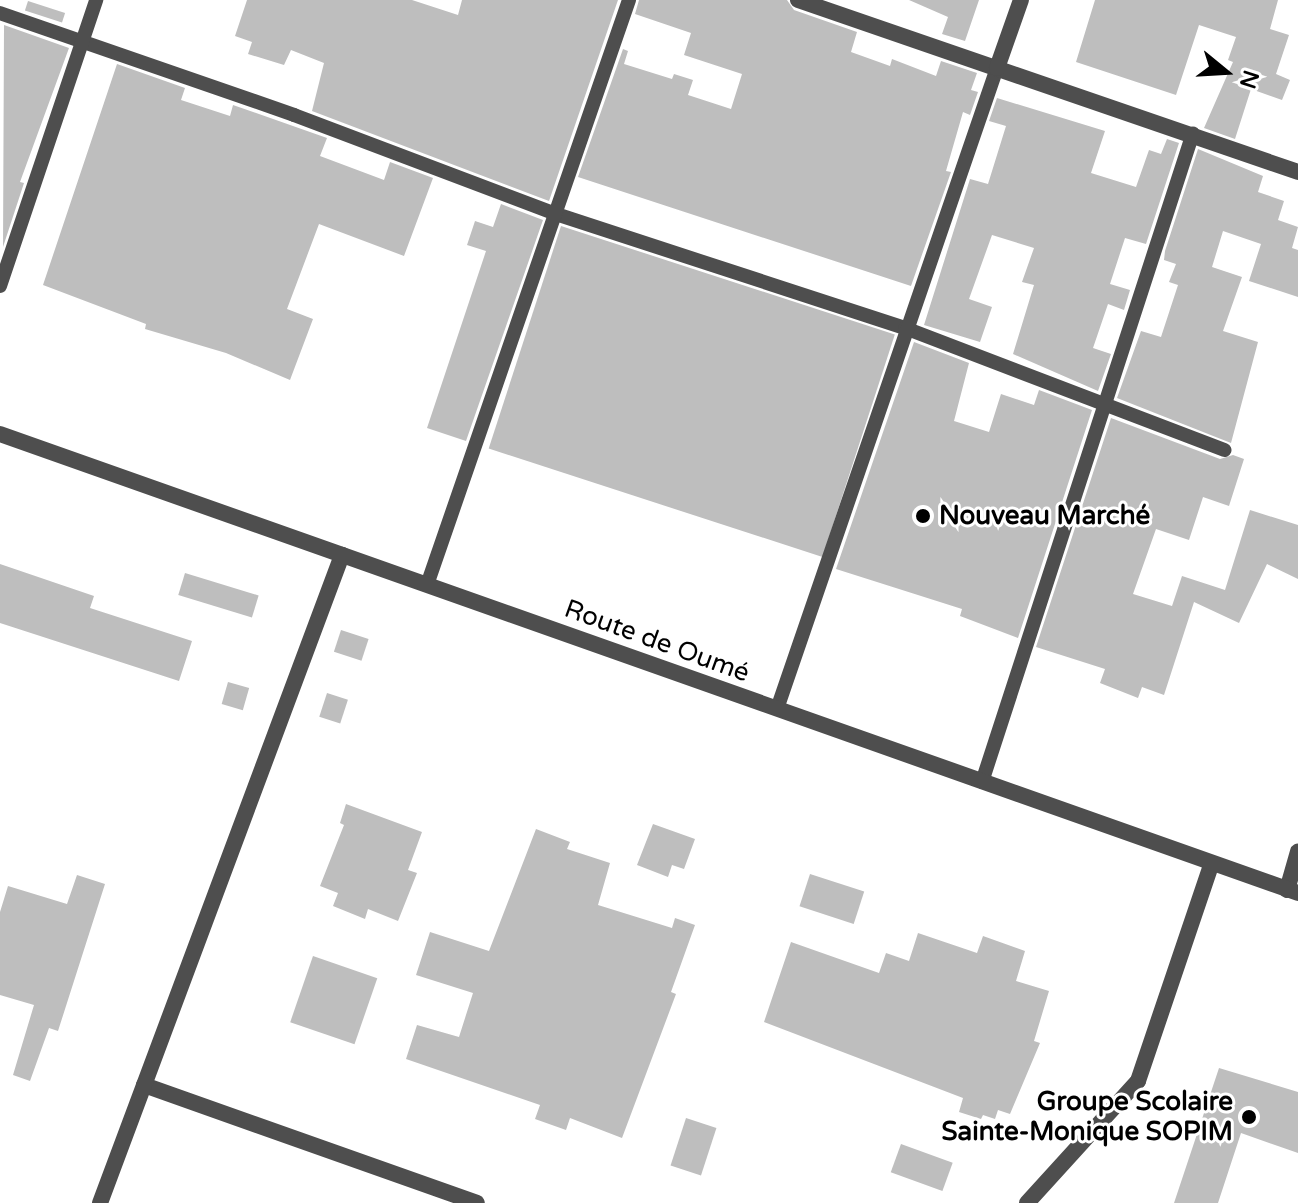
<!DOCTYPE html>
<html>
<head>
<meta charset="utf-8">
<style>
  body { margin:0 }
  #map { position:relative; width:1298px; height:1203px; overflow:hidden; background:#fff; font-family:"Varela Round",sans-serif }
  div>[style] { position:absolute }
  .building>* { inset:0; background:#bebebe; transform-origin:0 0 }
  .service>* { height:14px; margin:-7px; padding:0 7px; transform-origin:7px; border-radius:7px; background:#4e4e4e }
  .minor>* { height:16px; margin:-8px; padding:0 8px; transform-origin:8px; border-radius:8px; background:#4e4e4e }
  .tertiary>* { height:16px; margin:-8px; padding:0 8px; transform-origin:8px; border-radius:8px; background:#4e4e4e }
  .dots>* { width:22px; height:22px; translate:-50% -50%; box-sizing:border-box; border:4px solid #fff; border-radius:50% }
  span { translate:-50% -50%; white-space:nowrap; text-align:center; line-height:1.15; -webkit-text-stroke:6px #fff; paint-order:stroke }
  .poi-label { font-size:26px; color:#000; font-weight:700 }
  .left { translate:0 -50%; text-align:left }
  .right { translate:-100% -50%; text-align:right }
  .street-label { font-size:26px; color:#000 }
  .north { position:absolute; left:1186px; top:32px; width:80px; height:80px; -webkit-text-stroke:6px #fff; paint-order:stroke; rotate:108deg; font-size:22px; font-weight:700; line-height:32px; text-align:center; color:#000 }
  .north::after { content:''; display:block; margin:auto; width:28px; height:36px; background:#000; clip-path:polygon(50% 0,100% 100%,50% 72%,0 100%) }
</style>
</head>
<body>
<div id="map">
  <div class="building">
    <div style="clip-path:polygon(247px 0,412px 0,458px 15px,462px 0,618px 0,549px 201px,312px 111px,324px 63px,291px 50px,284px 65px,248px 54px,252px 42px,235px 36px)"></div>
    <div style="clip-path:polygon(639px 0,787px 0,794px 10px,857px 32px,851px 52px,890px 66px,892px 59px,936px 76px,941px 61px,977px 73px,971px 90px,978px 92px,970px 115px,963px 112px,946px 171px,951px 172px,911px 286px,578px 177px,623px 49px,628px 51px,624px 64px,672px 79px,674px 74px,693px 80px,688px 95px,731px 109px,742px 74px,684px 55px,691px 33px,635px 14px)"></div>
    <div style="clip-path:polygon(909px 0,979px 0,965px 41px,942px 34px,948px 17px)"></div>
    <div style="clip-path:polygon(1095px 0,1278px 0,1270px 29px,1289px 35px,1276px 74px,1290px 80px,1282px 100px,1251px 89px,1235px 139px,1204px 128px,1233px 62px,1228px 60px,1236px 37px,1199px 25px,1176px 95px,1076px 62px)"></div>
    <div style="left:28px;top:1px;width:39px;height:10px;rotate:18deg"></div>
    <div style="clip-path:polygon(4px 25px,69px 48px,20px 182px,24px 183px,3px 247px)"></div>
    <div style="clip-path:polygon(117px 64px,185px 88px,181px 100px,230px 116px,233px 105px,327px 138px,320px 156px,384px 180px,390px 162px,433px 178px,404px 256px,319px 224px,287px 309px,313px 319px,290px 380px,226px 353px,145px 329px,146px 324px,43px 285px)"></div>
    <div style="clip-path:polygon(997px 98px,1105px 131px,1091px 173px,1136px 187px,1149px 150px,1161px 154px,1167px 139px,1179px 143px,1146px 244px,1125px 238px,1110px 284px,1130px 290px,1124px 310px,1108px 304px,1093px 348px,1111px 354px,1098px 391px,1013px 354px,1034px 285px,1022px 282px,1034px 248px,992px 235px,969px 299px,992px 307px,980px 342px,924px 325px,970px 179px,988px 184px,1006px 126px,989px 121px)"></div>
    <div style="clip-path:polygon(1198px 149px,1263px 176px,1258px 192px,1284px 201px,1278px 220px,1298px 227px,1292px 248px,1298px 250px,1298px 297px,1249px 281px,1261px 244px,1223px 231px,1212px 267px,1242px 277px,1223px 331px,1258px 342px,1231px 443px,1117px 398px,1141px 331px,1161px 337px,1178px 285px,1169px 282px,1176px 264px,1164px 260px,1165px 251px)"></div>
    <div style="clip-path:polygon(501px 204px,543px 220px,466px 441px,427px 428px,486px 251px,467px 245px,475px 221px,493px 227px)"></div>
    <div style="left:561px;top:226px;width:351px;height:234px;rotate:18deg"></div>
    <div style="clip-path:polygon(914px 342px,969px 363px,954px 421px,989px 432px,1001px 394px,1034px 405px,1039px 390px,1092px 410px,1018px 638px,960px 616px,962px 609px,836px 569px)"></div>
    <div style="clip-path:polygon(1111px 418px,1220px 459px,1233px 455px,1244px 459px,1229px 506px,1203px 497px,1189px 540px,1156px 529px,1133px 594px,1172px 606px,1182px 576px,1225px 590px,1250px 510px,1298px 525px,1298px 579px,1267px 564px,1239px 623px,1194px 602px,1164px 695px,1142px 687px,1138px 698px,1100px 683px,1105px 669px,1036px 647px)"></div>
    <div style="clip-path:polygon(0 564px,94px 596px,90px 608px,192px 641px,179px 681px,0 623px)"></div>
    <div style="left:185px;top:573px;width:77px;height:23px;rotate:17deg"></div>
    <div style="left:341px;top:630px;width:29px;height:23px;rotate:18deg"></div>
    <div style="left:228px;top:682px;width:22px;height:23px;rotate:16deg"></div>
    <div style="left:327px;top:693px;width:22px;height:25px;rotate:18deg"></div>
    <div style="clip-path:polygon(346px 804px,422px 832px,408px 870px,417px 873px,398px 921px,368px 909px,365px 919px,333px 906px,338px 893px,320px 886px,344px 825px,340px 823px)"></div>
    <div style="clip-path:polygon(653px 824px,695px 839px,684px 869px,672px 865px,668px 877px,637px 865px)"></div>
    <div style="clip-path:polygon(536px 829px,570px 842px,567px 849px,610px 863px,598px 905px,672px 928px,675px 918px,695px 925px,671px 992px,676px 994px,622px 1138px,570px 1118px,566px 1130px,535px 1119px,540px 1105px,406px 1059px,417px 1025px,459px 1037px,473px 993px,416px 975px,430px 932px,489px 951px)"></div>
    <div style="left:810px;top:874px;width:57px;height:34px;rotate:18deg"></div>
    <div style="clip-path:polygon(77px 875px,105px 884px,58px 1031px,49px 1028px,30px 1081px,13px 1075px,34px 1005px,0 995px,0 912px,8px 886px,67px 904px)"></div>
    <div style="clip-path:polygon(918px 933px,977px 953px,983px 936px,1025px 951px,1016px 981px,1049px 991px,1034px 1041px,1040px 1043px,1010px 1114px,998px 1110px,995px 1119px,983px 1115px,981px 1119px,959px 1112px,963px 1098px,764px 1022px,791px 942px,879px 973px,886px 953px,909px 961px)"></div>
    <div style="left:313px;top:956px;width:68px;height:70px;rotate:19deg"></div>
    <div style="clip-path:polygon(1219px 1068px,1298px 1092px,1298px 1153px,1241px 1133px,1218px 1203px,1174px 1203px)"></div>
    <div style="left:686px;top:1118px;width:32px;height:50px;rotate:18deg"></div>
    <div style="left:901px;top:1144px;width:55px;height:30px;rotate:20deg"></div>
  </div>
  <div class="service">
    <div style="left:0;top:13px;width:311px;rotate:19.1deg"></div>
    <div style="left:294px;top:115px;width:280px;rotate:20.7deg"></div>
    <div style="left:556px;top:214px;width:367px;rotate:18.1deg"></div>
    <div style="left:905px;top:328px;width:342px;rotate:20.9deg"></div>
    <div style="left:0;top:286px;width:302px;rotate:-71.4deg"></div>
    <div style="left:427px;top:585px;width:619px;rotate:-70.95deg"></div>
    <div style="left:777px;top:709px;width:678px;rotate:-71.06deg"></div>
    <div style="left:982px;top:782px;width:682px;rotate:-71.99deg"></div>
  </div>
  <div class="minor">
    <div style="left:798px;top:0;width:529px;rotate:18.98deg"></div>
    <div style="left:997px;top:68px;width:72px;rotate:-70.6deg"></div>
    <div style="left:1287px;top:890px;width:40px;rotate:-74deg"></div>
    <div style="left:144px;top:1085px;width:353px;rotate:19.5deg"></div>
    <div style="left:100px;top:1203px;width:692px;rotate:-69.52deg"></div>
    <div style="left:1027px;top:1203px;width:165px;rotate:-47.7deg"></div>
    <div style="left:1138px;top:1081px;width:230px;rotate:-71.3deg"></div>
  </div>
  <div class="tertiary">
    <div style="left:0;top:434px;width:1377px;rotate:19.47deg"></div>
  </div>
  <div class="dots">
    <div style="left:923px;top:516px;background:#000"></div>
    <div style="left:1249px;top:1117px;background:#000"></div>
  </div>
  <div class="poi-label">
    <span class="left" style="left:939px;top:516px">Nouveau Marché</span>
    <span class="right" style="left:1233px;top:1117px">Groupe Scolaire<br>Sainte-Monique SOPIM</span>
  </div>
  <div class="street-label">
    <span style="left:657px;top:641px;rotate:20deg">Route de Oumé</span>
  </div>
  <div class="north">N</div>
</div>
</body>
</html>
